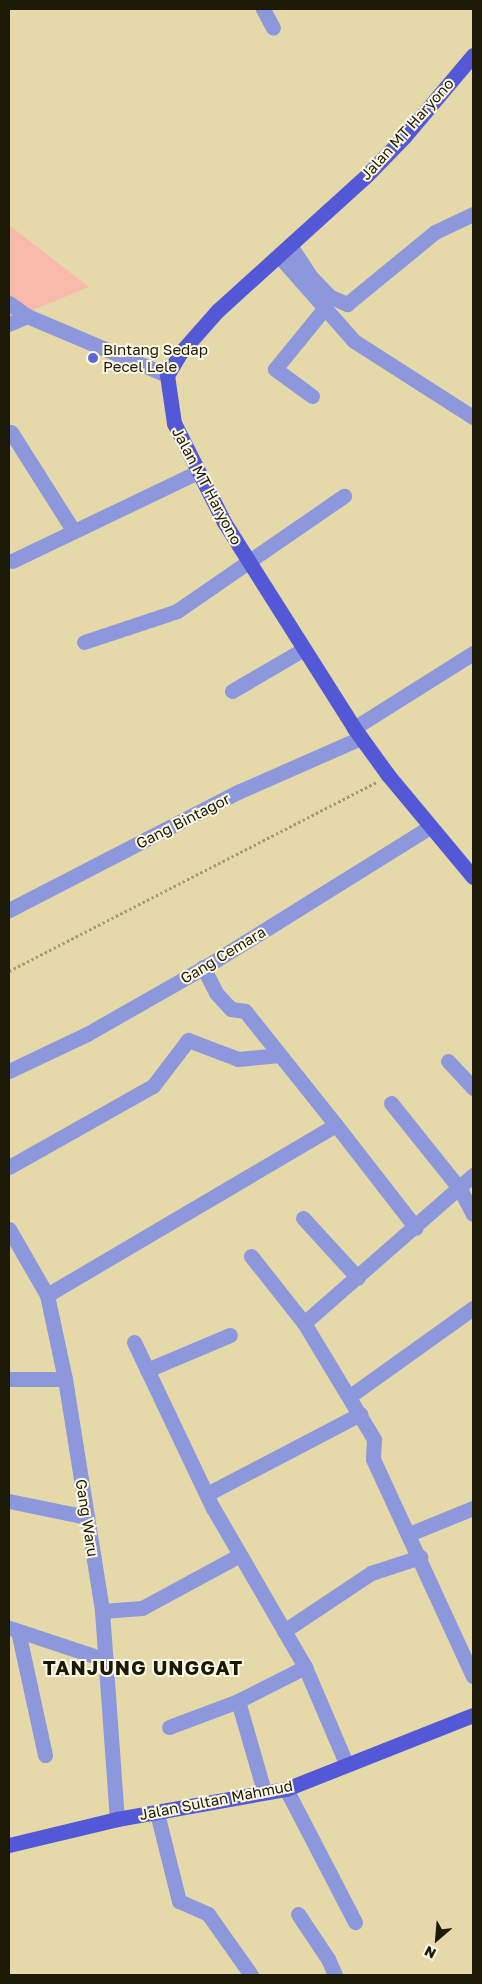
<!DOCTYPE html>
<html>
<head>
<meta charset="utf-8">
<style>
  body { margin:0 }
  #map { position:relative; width:482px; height:1984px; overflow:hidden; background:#e5d9aa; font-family:"Golos Text",sans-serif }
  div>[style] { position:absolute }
  .green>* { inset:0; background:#f8bbab }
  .path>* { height:2.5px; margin-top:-1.25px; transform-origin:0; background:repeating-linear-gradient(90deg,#a49a75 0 2.5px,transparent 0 5px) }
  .minor>* { height:15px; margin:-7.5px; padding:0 7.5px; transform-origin:7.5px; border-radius:7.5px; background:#8c98db }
  .major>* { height:15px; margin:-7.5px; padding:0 7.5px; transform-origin:7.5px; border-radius:7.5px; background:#5258d6 }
  .dots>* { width:14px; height:14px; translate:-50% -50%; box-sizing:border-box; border:2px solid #fffae7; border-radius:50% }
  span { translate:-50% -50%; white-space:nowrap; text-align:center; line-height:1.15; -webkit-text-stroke:4px #fffae7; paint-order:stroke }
  .street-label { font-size:15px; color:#1d1907 }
  .poi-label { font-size:15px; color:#1d1907 }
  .left { translate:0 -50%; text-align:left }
  .district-label { font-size:20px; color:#1d1907; font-weight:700; letter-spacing:1px }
  .frame { position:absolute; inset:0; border:10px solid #1d1907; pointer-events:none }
  .north { position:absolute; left:412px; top:1914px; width:50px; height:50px; -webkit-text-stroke:4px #fffae7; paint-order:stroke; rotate:207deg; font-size:14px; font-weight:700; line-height:20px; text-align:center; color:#1d1907 }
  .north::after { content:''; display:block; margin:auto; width:18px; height:22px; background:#1d1907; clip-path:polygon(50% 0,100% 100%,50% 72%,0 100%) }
</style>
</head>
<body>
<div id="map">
  <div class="green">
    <div style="clip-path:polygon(9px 225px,89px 287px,9px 320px)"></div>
  </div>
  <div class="path">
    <div style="left:9px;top:971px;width:413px;rotate:-27.2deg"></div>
  </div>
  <div class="minor">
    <div style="left:263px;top:9px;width:21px;rotate:62deg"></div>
    <div style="left:290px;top:245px;width:37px;rotate:57deg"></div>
    <div style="left:310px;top:276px;width:28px;rotate:46deg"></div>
    <div style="left:329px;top:296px;width:20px;rotate:24deg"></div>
    <div style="left:347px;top:304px;width:114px;rotate:-39.3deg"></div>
    <div style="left:435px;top:232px;width:42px;rotate:-25.3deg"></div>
    <div style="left:279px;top:256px;width:113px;rotate:48.6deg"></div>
    <div style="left:354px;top:341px;width:141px;rotate:32.6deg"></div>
    <div style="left:9px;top:303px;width:22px;rotate:36deg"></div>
    <div style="left:27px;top:316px;width:152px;rotate:22.9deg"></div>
    <div style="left:9px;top:324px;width:20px;rotate:-24deg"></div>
    <div style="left:312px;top:396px;width:46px;rotate:-143.9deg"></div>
    <div style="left:275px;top:369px;width:77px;rotate:-50.8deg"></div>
    <div style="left:11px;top:432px;width:116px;rotate:57.7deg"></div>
    <div style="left:12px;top:561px;width:206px;rotate:-25.6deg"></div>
    <div style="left:84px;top:642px;width:98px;rotate:-18.4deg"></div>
    <div style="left:177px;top:611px;width:203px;rotate:-34.6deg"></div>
    <div style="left:232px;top:691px;width:83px;rotate:-30.3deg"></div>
    <div style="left:354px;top:728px;width:141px;rotate:-32.2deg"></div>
    <div style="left:9px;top:910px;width:260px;rotate:-27.3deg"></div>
    <div style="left:240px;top:791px;width:132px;rotate:-23.7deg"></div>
    <div style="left:203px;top:967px;width:29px;rotate:63deg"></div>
    <div style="left:216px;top:993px;width:22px;rotate:47deg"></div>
    <div style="left:231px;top:1009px;width:14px;rotate:8deg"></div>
    <div style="left:245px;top:1011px;width:146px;rotate:51.4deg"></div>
    <div style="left:448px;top:1061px;width:37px;rotate:47deg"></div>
    <div style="left:9px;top:1071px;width:86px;rotate:-25.4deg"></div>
    <div style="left:87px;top:1034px;width:145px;rotate:-29.7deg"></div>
    <div style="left:213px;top:962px;width:256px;rotate:-31.9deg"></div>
    <div style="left:391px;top:1103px;width:110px;rotate:51.3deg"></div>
    <div style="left:460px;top:1189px;width:28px;rotate:63deg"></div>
    <div style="left:9px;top:1167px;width:165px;rotate:-29.4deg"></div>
    <div style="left:153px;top:1086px;width:58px;rotate:-52.7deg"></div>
    <div style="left:188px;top:1040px;width:53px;rotate:20.8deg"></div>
    <div style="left:238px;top:1059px;width:42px;rotate:-5.4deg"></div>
    <div style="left:303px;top:1218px;width:81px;rotate:47.5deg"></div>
    <div style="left:9px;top:1229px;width:76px;rotate:60.1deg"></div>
    <div style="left:47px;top:1295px;width:86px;rotate:77.9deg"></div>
    <div style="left:65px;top:1379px;width:235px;rotate:80.9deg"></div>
    <div style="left:102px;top:1611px;width:209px;rotate:85.9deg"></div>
    <div style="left:251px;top:1256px;width:85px;rotate:51.7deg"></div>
    <div style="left:304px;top:1323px;width:135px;rotate:58.9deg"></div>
    <div style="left:374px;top:1439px;width:20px;rotate:93deg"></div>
    <div style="left:373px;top:1459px;width:239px;rotate:65.3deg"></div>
    <div style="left:47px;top:1295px;width:335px;rotate:-30.5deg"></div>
    <div style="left:336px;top:1125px;width:130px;rotate:52.2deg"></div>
    <div style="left:304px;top:1323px;width:225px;rotate:-41.2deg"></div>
    <div style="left:134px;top:1342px;width:184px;rotate:64.6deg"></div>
    <div style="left:213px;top:1508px;width:184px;rotate:59.9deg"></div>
    <div style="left:305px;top:1667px;width:104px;rotate:66.9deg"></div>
    <div style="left:147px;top:1370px;width:90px;rotate:-22.9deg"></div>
    <div style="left:9px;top:1379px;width:56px"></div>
    <div style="left:350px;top:1396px;width:151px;rotate:-35.6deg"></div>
    <div style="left:207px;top:1494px;width:173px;rotate:-27.6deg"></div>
    <div style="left:9px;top:1501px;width:80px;rotate:11.6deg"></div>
    <div style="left:409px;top:1534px;width:69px;rotate:-22.1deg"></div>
    <div style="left:102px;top:1611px;width:40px;rotate:-4.3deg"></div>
    <div style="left:142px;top:1608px;width:111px;rotate:-28.4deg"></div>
    <div style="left:10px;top:1628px;width:101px;rotate:18.4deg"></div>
    <div style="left:18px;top:1631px;width:127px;rotate:77.7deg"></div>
    <div style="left:284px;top:1631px;width:105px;rotate:-33.7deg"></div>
    <div style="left:371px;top:1573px;width:52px;rotate:-18.1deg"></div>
    <div style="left:238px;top:1701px;width:94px;rotate:73.9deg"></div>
    <div style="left:169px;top:1727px;width:74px;rotate:-20.6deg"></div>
    <div style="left:238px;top:1701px;width:75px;rotate:-26.9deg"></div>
    <div style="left:286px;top:1789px;width:150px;rotate:62.6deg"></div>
    <div style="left:157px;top:1813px;width:91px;rotate:76deg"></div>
    <div style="left:179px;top:1901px;width:32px;rotate:24deg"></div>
    <div style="left:208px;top:1914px;width:75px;rotate:54.8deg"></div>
    <div style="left:298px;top:1914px;width:54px;rotate:56.3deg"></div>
    <div style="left:328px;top:1959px;width:17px;rotate:66deg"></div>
  </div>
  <div class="major">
    <div style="left:473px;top:55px;width:107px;rotate:130.1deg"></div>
    <div style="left:404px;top:137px;width:54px;rotate:134.3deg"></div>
    <div style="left:366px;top:176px;width:200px;rotate:137.8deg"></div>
    <div style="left:218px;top:310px;width:56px;rotate:131.4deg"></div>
    <div style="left:181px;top:352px;width:27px;rotate:121deg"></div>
    <div style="left:167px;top:375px;width:49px;rotate:81.7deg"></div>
    <div style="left:174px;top:423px;width:111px;rotate:63.2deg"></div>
    <div style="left:224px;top:522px;width:244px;rotate:57.7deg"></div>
    <div style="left:354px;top:728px;width:58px;rotate:54.1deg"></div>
    <div style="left:388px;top:775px;width:133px;rotate:50.2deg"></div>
    <div style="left:9px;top:1845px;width:111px;rotate:-13.5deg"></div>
    <div style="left:117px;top:1819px;width:172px;rotate:-10.1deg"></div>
    <div style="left:286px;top:1789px;width:201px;rotate:-21.6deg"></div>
  </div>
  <div class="dots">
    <div style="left:93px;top:358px;background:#5b65dc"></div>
  </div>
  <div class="street-label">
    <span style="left:407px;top:129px;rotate:-48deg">Jalan MT Haryono</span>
    <span style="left:207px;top:486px;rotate:62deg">Jalan MT Haryono</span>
    <span style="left:183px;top:821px;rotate:-27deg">Gang Bintagor</span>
    <span style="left:223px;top:955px;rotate:-31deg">Gang Cemara</span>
    <span style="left:87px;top:1518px;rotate:81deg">Gang Waru</span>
    <span style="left:216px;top:1800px;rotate:-11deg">Jalan Sultan Mahmud</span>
  </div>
  <div class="poi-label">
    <span class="left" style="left:103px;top:358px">Bintang Sedap<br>Pecel Lele</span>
  </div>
  <div class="district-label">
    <span style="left:143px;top:1667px">TANJUNG UNGGAT</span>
  </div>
  <div class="frame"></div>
  <div class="north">N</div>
</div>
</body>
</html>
